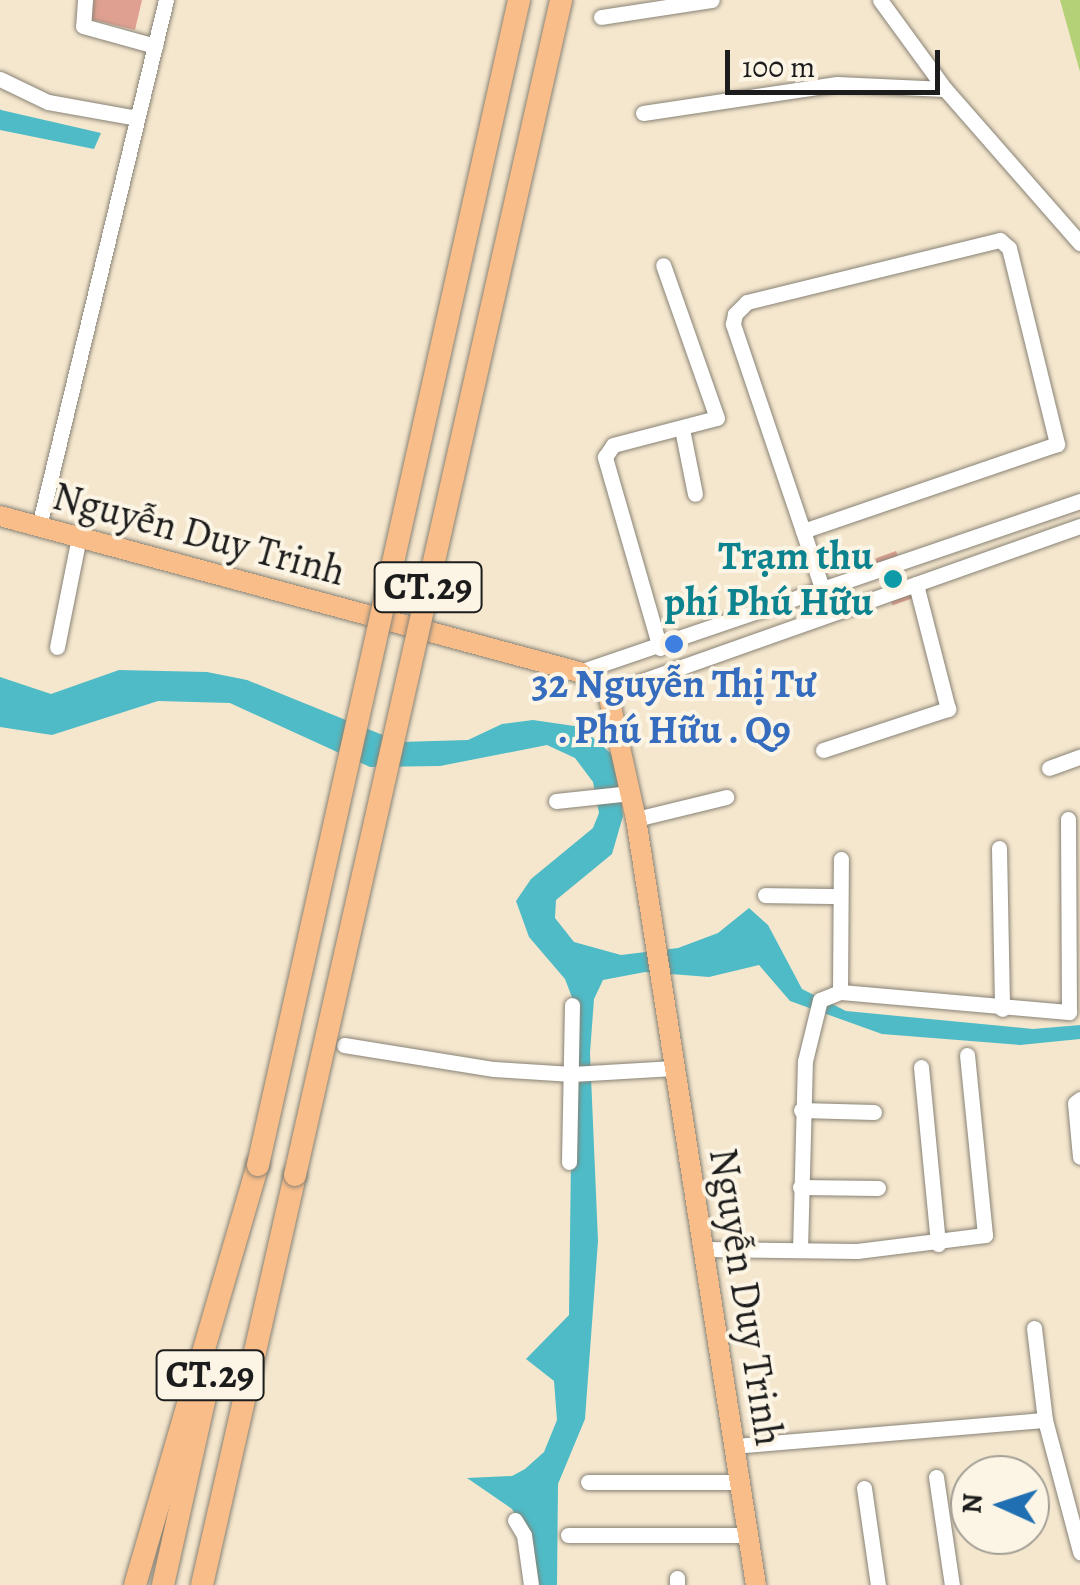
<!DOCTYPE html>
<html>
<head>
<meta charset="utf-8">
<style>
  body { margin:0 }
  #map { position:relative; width:1080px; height:1585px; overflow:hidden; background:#f5e7ce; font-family:Alegreya,serif }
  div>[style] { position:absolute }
  .green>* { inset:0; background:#b4d177 }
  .water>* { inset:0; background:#4ebbc7 }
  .building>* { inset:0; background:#dfa091; transform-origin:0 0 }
  .roads { filter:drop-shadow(0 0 2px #888275) drop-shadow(0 0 2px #888275) }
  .minor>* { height:15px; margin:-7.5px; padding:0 7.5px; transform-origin:7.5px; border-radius:7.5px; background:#fff }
  .major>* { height:20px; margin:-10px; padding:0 10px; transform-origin:10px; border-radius:10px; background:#f8bd89 }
  .highway>* { height:22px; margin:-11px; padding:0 11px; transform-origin:11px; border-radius:11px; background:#f8bd89 }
  .bridges { filter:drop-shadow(0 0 2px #888275) drop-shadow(0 0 2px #888275) }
  .highway-bridge>* { height:22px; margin:-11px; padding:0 11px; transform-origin:11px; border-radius:11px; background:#f8bd89 }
  .dots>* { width:28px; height:28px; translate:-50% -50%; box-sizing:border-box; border:5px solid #fcf5e5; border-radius:50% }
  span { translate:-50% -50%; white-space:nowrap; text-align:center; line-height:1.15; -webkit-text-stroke:8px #fcf5e5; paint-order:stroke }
  .shield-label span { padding:2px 8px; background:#fcf5e5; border:2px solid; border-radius:8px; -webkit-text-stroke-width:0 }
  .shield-label { font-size:38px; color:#1c1c1c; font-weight:700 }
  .street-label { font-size:40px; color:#1c1c1c }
  .culture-label { font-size:40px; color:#0d838f; font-weight:700 }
  .right { translate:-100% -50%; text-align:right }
  .shop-label { font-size:40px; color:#366cbe; font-weight:700 }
  .north { position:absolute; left:950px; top:1455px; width:100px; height:100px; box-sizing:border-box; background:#fcf5e5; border:2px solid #a29e95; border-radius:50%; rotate:273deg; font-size:28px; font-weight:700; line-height:40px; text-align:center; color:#1c1c1c }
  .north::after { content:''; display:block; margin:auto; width:35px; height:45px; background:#1f6fb2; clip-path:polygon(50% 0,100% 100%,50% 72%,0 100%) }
  .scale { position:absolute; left:725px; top:50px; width:215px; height:45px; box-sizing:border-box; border:5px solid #1c1c1c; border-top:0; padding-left:12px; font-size:30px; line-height:35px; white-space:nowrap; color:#1c1c1c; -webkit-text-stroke:8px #fcf5e5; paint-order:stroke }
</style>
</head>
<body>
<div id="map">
  <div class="green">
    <div style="clip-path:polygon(1060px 0,1080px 0,1080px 72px)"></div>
  </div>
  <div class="water">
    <div style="clip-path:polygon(0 109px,1px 110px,101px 133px,94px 149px,0 130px)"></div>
    <div style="clip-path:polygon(119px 670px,207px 672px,247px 680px,400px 742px,468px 740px,502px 724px,533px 720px,581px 727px,616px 758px,623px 816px,612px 854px,556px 900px,555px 918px,574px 942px,621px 955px,678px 948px,718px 933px,749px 908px,768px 925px,802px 989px,846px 1011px,1033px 1029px,1080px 1025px,1080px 1039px,1020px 1045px,882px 1034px,790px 1001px,759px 965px,709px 977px,645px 972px,603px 980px,594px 999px,590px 1053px,598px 1241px,585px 1419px,558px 1484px,557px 1585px,533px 1585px,526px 1532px,512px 1509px,467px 1478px,512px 1476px,525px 1469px,544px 1452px,557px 1420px,554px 1381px,526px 1359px,569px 1315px,573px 1000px,565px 979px,529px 937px,516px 901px,531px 879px,593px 828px,599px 813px,593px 782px,575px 758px,547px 745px,440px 766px,370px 767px,230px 703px,158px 701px,52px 735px,0 727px,0 677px,51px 694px)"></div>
  </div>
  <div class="building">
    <div style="clip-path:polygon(94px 0,142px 0,135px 30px,90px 19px)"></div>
    <div style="left:896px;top:551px;width:50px;height:22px;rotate:70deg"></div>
  </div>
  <div class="roads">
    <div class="minor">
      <div style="left:85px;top:0;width:26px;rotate:94deg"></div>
      <div style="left:83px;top:26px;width:75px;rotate:15.5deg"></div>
      <div style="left:880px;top:0;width:110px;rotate:53.9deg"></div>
      <div style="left:945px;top:89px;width:205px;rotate:48.8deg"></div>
      <div style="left:601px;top:17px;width:112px;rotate:-8.7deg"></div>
      <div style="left:0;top:79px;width:53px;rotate:25.6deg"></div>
      <div style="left:48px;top:102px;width:90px;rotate:10.2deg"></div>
      <div style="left:643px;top:113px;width:196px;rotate:-8.5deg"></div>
      <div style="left:837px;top:84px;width:108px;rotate:2.7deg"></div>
      <div style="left:1000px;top:240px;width:12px;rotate:42deg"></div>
      <div style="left:1009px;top:248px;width:202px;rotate:76.2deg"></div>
      <div style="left:1057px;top:444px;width:268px;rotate:161.1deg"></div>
      <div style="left:803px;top:531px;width:219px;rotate:-108.7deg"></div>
      <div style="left:733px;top:324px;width:10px;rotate:-79deg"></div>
      <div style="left:735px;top:314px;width:17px;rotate:-45deg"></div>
      <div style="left:747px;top:302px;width:260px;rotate:-13.8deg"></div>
      <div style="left:682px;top:429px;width:66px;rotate:78.7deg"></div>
      <div style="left:39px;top:526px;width:541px;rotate:-76.43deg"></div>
      <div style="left:803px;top:531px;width:63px;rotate:71.6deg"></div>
      <div style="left:57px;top:647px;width:112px;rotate:-78.7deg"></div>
      <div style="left:660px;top:648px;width:199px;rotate:-106.1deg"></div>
      <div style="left:605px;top:457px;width:14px;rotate:-56deg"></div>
      <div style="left:613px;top:445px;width:107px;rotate:-14.6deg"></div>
      <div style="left:717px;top:418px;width:162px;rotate:-109.4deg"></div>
      <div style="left:579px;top:672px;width:529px;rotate:-18.85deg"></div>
      <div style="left:608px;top:693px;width:501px;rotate:-19.48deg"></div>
      <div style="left:823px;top:750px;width:132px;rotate:-18.2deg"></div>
      <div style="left:948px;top:709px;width:129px;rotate:-104.4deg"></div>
      <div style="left:1049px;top:768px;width:33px;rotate:-20deg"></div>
      <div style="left:556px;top:801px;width:75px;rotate:-6.1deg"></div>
      <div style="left:636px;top:819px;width:93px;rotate:-13.7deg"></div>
      <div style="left:999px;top:848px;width:161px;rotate:88.9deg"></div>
      <div style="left:765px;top:895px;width:75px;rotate:0.8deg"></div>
      <div style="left:840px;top:992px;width:230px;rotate:5deg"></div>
      <div style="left:1069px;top:1012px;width:193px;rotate:-90.3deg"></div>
      <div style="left:344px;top:1045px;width:152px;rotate:9.1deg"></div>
      <div style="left:494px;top:1069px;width:78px;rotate:3.7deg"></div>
      <div style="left:572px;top:1074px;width:102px;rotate:-3.4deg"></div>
      <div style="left:921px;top:1067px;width:178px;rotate:84.5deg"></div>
      <div style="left:1080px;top:1099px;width:6px;rotate:141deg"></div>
      <div style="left:1075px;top:1103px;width:54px;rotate:84.7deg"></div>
      <div style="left:801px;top:1110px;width:73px;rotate:1.6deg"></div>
      <div style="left:569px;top:1162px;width:157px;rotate:-88.9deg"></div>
      <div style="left:800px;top:1187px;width:78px;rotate:0.7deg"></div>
      <div style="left:703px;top:1249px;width:154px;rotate:0.7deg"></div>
      <div style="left:857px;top:1251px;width:129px;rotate:-7.1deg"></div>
      <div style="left:985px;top:1235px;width:181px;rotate:-95.7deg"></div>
      <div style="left:800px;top:1250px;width:189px;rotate:-88.5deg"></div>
      <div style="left:805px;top:1061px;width:63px;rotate:-76.2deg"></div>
      <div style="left:820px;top:1000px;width:22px;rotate:-22deg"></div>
      <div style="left:840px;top:992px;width:133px;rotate:-89.6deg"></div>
      <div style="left:1034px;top:1328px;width:93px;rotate:83.2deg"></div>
      <div style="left:1045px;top:1420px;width:137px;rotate:75.1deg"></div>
      <div style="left:734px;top:1446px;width:312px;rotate:-4.8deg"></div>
      <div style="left:936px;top:1477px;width:109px;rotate:81.6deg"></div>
      <div style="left:588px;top:1482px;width:152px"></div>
      <div style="left:864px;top:1488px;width:98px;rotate:81.8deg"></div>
      <div style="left:515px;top:1520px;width:17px;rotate:59deg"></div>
      <div style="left:524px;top:1535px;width:50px;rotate:82deg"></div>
      <div style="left:568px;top:1535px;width:180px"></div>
      <div style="left:677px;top:1585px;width:7px;rotate:-90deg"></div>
    </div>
    <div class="major">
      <div style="left:0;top:516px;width:600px;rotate:15.08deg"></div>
      <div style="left:579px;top:672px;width:36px;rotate:36deg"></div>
      <div style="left:608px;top:693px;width:129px;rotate:77.5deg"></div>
      <div style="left:636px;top:819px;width:775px;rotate:81.1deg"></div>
    </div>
    <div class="highway">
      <div style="left:135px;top:1585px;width:438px;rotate:-73.7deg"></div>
      <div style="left:163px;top:1585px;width:202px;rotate:-77.4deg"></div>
      <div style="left:202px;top:1585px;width:420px;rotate:-77.2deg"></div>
    </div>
  </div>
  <div class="bridges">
    <div class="highway-bridge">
      <div style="left:258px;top:1165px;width:1194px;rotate:-77.37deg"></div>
      <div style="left:295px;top:1175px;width:1205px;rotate:-77.24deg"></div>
    </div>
  </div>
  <div class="dots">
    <div style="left:893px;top:579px;background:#0f9aa8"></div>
    <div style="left:674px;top:644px;background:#3f7fe0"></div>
  </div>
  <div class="shield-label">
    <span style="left:428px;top:587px">CT.29</span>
    <span style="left:210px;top:1375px">CT.29</span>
  </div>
  <div class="street-label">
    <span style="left:199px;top:534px;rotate:15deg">Nguyễn Duy Trinh</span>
    <span style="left:746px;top:1297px;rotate:81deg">Nguyễn Duy Trinh</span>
  </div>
  <div class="culture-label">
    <span class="right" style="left:873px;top:579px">Trạm thu<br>phí Phú Hữu</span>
  </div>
  <div class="shop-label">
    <span style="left:674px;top:707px">32 Nguyễn Thị Tư<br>. Phú Hữu . Q9</span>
  </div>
  <div class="north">N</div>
  <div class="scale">100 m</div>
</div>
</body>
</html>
